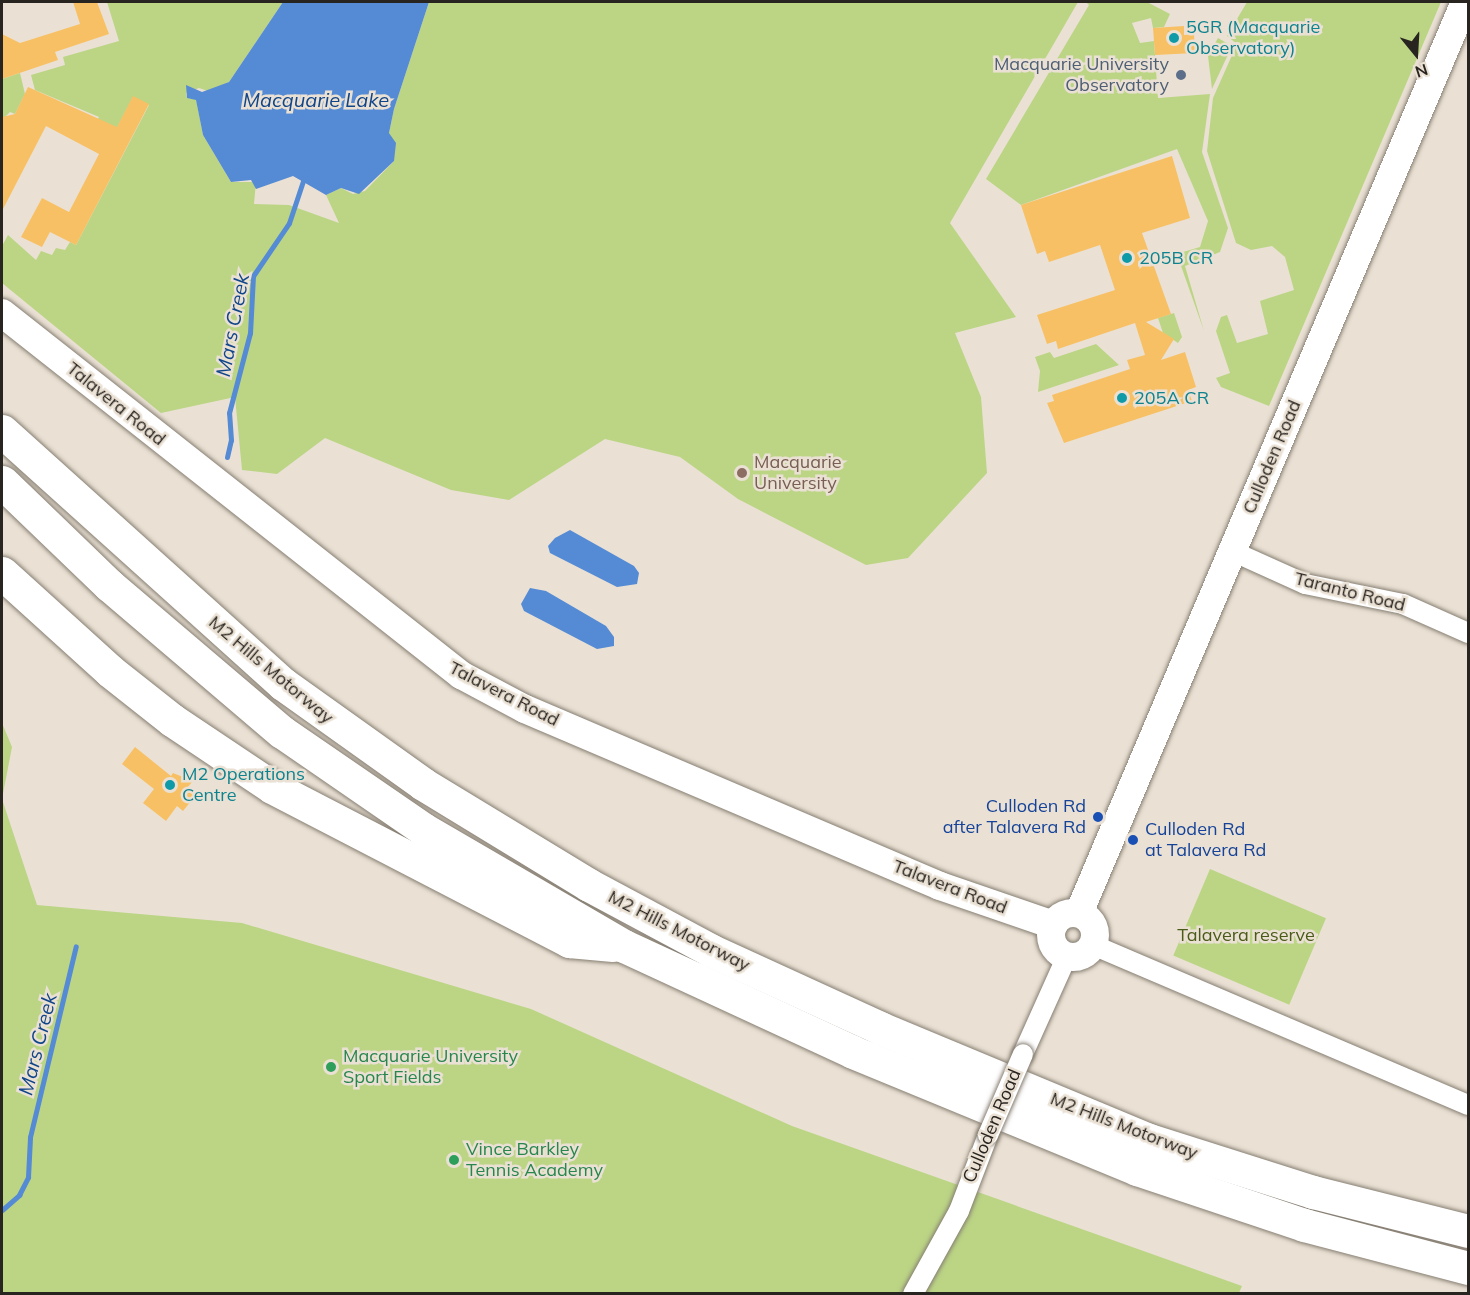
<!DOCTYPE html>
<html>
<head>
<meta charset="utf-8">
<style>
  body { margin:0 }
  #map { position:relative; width:1470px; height:1295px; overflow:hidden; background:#eae1d4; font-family:Mulish,sans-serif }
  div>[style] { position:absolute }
  .green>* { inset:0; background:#bbd585; transform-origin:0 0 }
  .water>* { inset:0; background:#558ad4 }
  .stream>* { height:5px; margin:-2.5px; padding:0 2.5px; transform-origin:2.5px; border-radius:2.5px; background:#558ad4 }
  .building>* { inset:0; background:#f8c064 }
  .roads { filter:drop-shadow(0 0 2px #867e72) drop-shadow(0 0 2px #867e72) }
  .street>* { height:20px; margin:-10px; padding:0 10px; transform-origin:10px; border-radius:10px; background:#fff }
  .secondary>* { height:28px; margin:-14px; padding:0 14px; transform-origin:14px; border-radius:14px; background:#fff }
  .secondary>.ring { margin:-14px; padding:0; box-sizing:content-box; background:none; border:28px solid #fff; border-radius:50% }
  .highway>* { height:33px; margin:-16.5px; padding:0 16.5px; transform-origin:16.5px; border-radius:16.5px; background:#fff }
  .bridges { filter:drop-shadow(0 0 2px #867e72) drop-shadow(0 0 2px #867e72) }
  .street-bridge>* { height:20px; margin:-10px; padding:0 10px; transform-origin:10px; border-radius:10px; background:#fff }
  .dots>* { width:16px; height:16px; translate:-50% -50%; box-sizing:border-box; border:3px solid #eae1d4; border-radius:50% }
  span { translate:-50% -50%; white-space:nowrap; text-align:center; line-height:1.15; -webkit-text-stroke:5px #eae1d4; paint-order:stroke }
  .culture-label { font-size:18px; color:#0d838f }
  .left { translate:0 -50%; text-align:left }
  .service-label { font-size:18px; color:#4e5e75 }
  .right { translate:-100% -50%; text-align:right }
  .street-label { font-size:18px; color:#28241f }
  .education-label { font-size:18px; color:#785e54 }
  .transit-label { font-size:18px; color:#164399 }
  .park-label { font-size:18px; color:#495b17 }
  .leisure-label { font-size:18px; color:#27864d }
  .water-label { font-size:20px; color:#104589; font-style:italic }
  .frame { position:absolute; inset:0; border:3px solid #28241f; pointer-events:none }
  .north { position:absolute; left:1386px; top:24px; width:60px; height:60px; -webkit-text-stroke:4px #eae1d4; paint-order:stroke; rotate:162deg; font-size:16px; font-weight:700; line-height:24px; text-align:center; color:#28241f }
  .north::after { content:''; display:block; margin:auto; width:21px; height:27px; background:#28241f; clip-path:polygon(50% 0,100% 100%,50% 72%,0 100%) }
</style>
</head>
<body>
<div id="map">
  <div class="green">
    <div style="clip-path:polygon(107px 2px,283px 2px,229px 82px,208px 91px,199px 88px,186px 93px,187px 98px,196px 99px,203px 135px,231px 182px,256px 182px,254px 204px,289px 205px,339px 223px,326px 195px,341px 188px,353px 194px,365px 191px,394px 161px,389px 133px,394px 109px,429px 2px,1078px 2px,950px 223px,1016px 317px,955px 333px,981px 397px,987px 473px,908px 558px,866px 565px,738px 499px,680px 457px,605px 439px,509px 500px,451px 490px,325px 438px,277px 474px,242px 470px,235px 397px,161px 413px,2px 283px,2px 246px,8px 235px,36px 260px,41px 251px,52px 255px,56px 248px,65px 250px,70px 242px,76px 245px,149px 105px,133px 97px,109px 143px,90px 134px,99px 117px,35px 90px,31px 75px,65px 65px,63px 57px,119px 41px)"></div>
    <div style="clip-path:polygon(1086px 2px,1147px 2px,1170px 14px,1164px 27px,1153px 28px,1151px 18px,1132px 23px,1140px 43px,1154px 41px,1158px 98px,1210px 94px,1202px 152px,1228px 228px,1220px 252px,1185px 266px,1204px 331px,1180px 263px,1183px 252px,1200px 247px,1208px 221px,1177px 149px,1021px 205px,986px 179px,1089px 5px)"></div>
    <div style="clip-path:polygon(1247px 2px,1441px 2px,1269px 406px,1221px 387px,1216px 378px,1230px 373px,1216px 331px,1221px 317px,1227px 315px,1237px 343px,1268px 334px,1260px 301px,1294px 290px,1285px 257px,1272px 246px,1251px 250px,1236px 243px,1207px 151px,1213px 98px,1237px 44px,1227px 36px)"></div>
    <div style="clip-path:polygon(1218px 38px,1232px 46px,1212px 89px,1208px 56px)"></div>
    <div style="clip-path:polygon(20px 73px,25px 94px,15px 114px,10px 112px,2px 120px,2px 79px)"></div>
    <div style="clip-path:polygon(1174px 313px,1182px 337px,1178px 343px,1163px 333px,1158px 318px)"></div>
    <div style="clip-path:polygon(1096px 344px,1119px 365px,1038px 392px,1040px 371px,1035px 357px,1050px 352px,1054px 358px)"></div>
    <div style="clip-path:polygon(2px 723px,12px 747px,2px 799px,37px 905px,242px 923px,531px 1009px,792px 1126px,1242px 1286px,1239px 1293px,2px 1293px)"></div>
    <div style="left:1210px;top:869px;width:126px;height:94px;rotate:23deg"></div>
  </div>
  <div class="water">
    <div style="clip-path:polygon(283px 2px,429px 2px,394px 109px,389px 133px,396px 143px,394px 161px,359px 194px,341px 188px,326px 195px,293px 176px,256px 189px,251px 180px,231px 182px,203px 135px,196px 100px,187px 98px,186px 85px,202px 92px,229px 82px)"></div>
    <div style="clip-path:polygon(570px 530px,634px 566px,639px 573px,637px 584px,617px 587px,550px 553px,548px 546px,555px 538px)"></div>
    <div style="clip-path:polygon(530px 588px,546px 591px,606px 626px,614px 637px,614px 646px,597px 649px,524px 611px,521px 604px)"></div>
  </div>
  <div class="stream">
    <div style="left:227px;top:457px;width:17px;rotate:-77deg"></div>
    <div style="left:231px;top:440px;width:27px;rotate:-94deg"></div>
    <div style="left:229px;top:413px;width:83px;rotate:-75.3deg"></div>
    <div style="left:250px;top:333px;width:57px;rotate:-87deg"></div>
    <div style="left:253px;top:276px;width:64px;rotate:-55.8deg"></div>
    <div style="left:289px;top:223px;width:54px;rotate:-71.6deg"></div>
    <div style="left:2px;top:1210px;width:23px;rotate:-41deg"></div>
    <div style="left:19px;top:1195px;width:20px;rotate:-63deg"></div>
    <div style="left:28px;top:1177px;width:40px;rotate:-87.1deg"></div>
    <div style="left:30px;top:1137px;width:196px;rotate:-76.5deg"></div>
  </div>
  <div class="building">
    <div style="clip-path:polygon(73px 2px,97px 2px,109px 34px,55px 52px,58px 60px,2px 79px,2px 34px,20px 43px,80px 24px)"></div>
    <div style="clip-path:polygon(1184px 26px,1184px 35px,1194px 34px,1195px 53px,1155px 55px,1153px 28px)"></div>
    <div style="clip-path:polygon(28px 87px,117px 127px,133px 96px,149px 104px,76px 245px,50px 232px,42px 247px,21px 237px,42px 198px,69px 212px,99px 154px,46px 126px,2px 211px,2px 117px,15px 114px)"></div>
    <div style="clip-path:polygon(1172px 156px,1190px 218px,1142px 233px,1171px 314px,1146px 322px,1174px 339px,1161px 360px,1185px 352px,1196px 387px,1188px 390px,1192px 401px,1064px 443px,1047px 403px,1054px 401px,1052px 395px,1130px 369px,1127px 360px,1145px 355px,1135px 323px,1058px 349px,1056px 341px,1047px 344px,1037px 315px,1115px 290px,1100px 245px,1049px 262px,1045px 251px,1037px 254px,1021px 205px)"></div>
    <div style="clip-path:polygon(135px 747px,171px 776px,173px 773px,193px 781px,187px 788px,196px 795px,183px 811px,177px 806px,166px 821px,143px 803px,154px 789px,122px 764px)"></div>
  </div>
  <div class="roads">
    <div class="street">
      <div style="left:1232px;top:551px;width:80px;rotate:24.3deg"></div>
      <div style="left:1305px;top:584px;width:100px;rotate:11.5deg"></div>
      <div style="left:1403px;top:604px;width:71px;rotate:24deg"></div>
      <div style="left:1093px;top:945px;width:408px;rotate:23.1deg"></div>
      <div style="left:1023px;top:1054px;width:107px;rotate:-65.8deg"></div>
      <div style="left:913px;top:1294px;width:95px;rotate:-61deg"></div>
      <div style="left:959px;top:1211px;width:81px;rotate:-69.1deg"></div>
    </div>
    <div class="secondary">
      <div style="left:2px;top:313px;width:585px;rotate:38.26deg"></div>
      <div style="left:461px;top:675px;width:72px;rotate:28deg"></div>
      <div style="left:525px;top:709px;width:451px;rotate:23.1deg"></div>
      <div style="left:940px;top:886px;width:120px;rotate:19deg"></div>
      <div class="ring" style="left:1051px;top:913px;width:16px;height:16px"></div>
      <div style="left:1079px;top:913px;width:989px;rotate:-67.04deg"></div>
    </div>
    <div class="highway">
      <div style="left:2px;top:431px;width:378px;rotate:42deg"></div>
      <div style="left:283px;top:684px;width:172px;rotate:35.5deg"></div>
      <div style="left:423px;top:784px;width:194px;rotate:31.3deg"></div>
      <div style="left:589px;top:885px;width:137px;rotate:28.2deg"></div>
      <div style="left:710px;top:950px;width:187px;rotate:24.6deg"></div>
      <div style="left:880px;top:1028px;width:291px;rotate:22.6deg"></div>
      <div style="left:1149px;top:1140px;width:172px;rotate:17.6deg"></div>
      <div style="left:1313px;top:1192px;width:160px;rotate:14.1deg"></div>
      <div style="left:2px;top:482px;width:149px;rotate:43.9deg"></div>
      <div style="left:109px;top:585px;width:227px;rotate:40.4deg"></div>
      <div style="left:282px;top:732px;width:171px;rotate:34.5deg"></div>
      <div style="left:423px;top:829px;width:233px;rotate:30.2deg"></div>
      <div style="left:624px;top:946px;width:252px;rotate:24.8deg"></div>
      <div style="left:853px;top:1052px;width:307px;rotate:22.4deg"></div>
      <div style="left:1137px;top:1169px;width:176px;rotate:18.5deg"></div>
      <div style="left:1304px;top:1225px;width:170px;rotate:14.7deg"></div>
      <div style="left:2px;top:573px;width:146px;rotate:42.2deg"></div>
      <div style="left:110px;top:671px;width:79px;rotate:38.3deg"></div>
      <div style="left:172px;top:720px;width:120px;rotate:33.8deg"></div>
      <div style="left:272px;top:787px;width:335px;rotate:27.4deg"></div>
      <div style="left:569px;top:941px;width:44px;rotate:5.2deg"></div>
    </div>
  </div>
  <div class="bridges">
    <div class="street-bridge">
      <div style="left:988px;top:1135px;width:88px;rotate:-66.6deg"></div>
    </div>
  </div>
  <div class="dots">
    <div style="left:1174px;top:38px;background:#0f9aa8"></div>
    <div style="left:1181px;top:75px;background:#5c6f8a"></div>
    <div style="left:1127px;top:258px;background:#0f9aa8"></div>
    <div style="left:1122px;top:398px;background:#0f9aa8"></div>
    <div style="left:742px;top:473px;background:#8d6e63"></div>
    <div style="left:170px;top:785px;background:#0f9aa8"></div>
    <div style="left:1098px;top:817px;background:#1a4fb4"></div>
    <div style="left:1133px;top:840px;background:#1a4fb4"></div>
    <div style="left:331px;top:1067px;background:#2e9e5b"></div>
    <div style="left:454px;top:1160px;background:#2e9e5b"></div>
  </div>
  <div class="culture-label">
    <span class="left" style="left:1186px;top:38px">5GR (Macquarie<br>Observatory)</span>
    <span class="left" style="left:1139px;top:258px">205B CR</span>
    <span class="left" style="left:1134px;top:398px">205A CR</span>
    <span class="left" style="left:182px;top:785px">M2 Operations<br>Centre</span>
  </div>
  <div class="service-label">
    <span class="right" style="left:1169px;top:75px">Macquarie University<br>Observatory</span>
  </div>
  <div class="street-label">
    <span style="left:116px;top:404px;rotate:39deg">Talavera Road</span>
    <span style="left:1272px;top:457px;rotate:-67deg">Culloden Road</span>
    <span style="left:1350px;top:592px;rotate:14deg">Taranto Road</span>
    <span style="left:271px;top:670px;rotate:40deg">M2 Hills Motorway</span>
    <span style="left:504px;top:694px;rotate:27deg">Talavera Road</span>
    <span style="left:950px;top:887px;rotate:21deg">Talavera Road</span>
    <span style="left:679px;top:931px;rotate:27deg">M2 Hills Motorway</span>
    <span style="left:992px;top:1126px;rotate:-67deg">Culloden Road</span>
    <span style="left:1124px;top:1126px;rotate:21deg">M2 Hills Motorway</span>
  </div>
  <div class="education-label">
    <span class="left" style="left:754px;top:473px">Macquarie<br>University</span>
  </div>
  <div class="transit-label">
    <span class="right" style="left:1086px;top:817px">Culloden Rd<br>after Talavera Rd</span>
    <span class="left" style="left:1145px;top:840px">Culloden Rd<br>at Talavera Rd</span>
  </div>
  <div class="park-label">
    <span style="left:1246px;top:935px">Talavera reserve</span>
  </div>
  <div class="leisure-label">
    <span class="left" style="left:343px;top:1067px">Macquarie University<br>Sport Fields</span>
    <span class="left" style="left:466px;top:1160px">Vince Barkley<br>Tennis Academy</span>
  </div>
  <div class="water-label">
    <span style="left:316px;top:99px">Macquarie Lake</span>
    <span style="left:232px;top:325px;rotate:-79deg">Mars Creek</span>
    <span style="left:37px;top:1044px;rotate:-76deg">Mars Creek</span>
  </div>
  <div class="frame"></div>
  <div class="north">N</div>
</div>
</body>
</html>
